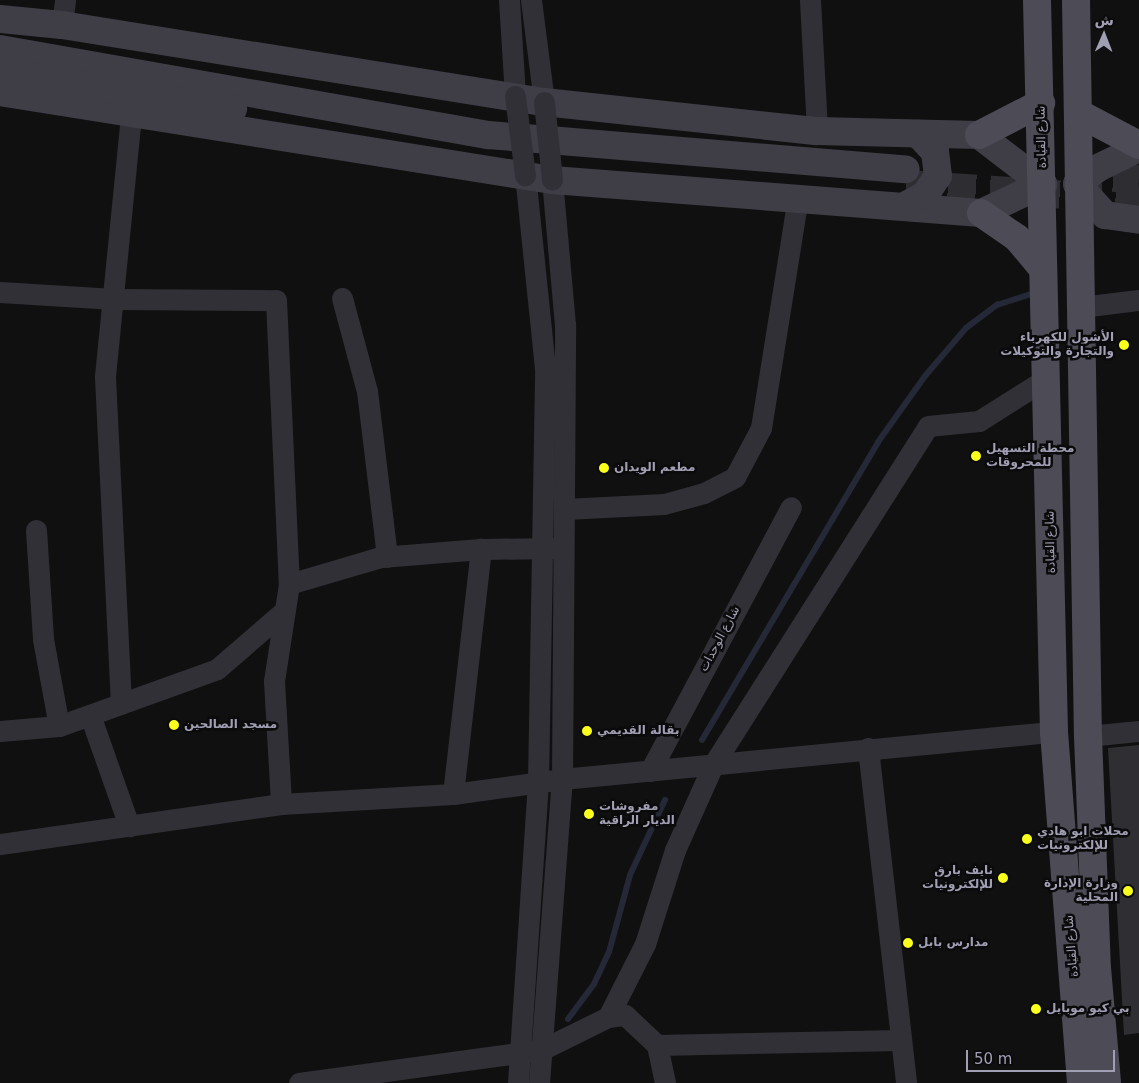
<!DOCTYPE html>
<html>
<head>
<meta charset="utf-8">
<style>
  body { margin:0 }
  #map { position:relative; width:1139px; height:1083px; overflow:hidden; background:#101011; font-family:"DejaVu Sans",Cairo,sans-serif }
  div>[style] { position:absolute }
  .stream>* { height:6px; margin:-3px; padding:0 3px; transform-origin:3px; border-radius:3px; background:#252836 }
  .building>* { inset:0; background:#2f2e33 }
  .secondary-tunnel>* { height:28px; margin-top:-14px; transform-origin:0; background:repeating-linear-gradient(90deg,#2d2d32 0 28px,transparent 0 42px) }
  .street>* { height:21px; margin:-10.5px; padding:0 10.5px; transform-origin:10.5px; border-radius:10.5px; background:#323037 }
  .secondary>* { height:28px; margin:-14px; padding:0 14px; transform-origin:14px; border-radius:14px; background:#3f3e47 }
  .primary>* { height:28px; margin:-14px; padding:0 14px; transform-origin:14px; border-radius:14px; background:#4d4c56 }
  .street-bridge>* { height:21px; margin:-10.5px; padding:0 10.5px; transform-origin:10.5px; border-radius:10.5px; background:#323037 }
  .dots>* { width:14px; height:14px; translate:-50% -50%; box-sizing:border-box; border:2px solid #0b0b0c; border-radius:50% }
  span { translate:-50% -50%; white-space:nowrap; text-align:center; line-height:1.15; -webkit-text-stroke:5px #0b0b0c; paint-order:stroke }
  .street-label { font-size:12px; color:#a09fb4 }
  .poi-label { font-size:12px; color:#a09fb4; font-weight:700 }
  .right { translate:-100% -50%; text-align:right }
  .left { translate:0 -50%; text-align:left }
  .north { position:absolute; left:1079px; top:10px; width:50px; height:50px; -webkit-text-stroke:4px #0b0b0c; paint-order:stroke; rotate:1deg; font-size:14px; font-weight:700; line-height:20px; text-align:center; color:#a09fb4 }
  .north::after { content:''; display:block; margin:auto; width:18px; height:22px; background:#a09fb4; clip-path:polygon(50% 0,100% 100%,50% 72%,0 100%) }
  .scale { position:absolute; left:966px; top:1050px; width:149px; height:22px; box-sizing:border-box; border:2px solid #a09fb4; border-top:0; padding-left:6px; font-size:15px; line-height:18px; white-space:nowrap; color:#a09fb4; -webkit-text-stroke:4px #0b0b0c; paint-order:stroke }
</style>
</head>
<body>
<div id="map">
  <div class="stream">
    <div style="left:702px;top:740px;width:346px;rotate:-59.4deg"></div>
    <div style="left:878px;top:442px;width:81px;rotate:-54.5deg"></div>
    <div style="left:925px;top:376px;width:63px;rotate:-49.5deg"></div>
    <div style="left:966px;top:328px;width:39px;rotate:-37deg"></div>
    <div style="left:997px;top:305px;width:36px;rotate:-18deg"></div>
    <div style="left:568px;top:1019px;width:44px;rotate:-53.4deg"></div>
    <div style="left:594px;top:984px;width:35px;rotate:-65deg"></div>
    <div style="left:609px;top:952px;width:80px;rotate:-74.7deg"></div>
    <div style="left:630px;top:875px;width:83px;rotate:-65deg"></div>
  </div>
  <div class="building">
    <div style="clip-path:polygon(1139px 745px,1139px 1033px,1124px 1035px,1108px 748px)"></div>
  </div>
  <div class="secondary-tunnel">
    <div style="left:1071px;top:176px;width:68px;rotate:2.5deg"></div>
    <div style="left:906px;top:184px;width:234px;rotate:3.9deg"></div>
  </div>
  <div class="street">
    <div style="left:509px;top:0;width:96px;rotate:86.4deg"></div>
    <div style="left:531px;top:0;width:103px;rotate:82.7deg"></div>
    <div style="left:810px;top:0;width:131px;rotate:86.9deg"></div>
    <div style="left:62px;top:25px;width:25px;rotate:-83deg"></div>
    <div style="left:0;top:292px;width:114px;rotate:3.5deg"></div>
    <div style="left:114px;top:299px;width:162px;rotate:0.4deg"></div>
    <div style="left:276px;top:300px;width:284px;rotate:87.4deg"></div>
    <div style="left:289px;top:584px;width:98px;rotate:98.8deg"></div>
    <div style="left:274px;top:681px;width:123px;rotate:86.7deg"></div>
    <div style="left:342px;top:298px;width:96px;rotate:75deg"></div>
    <div style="left:367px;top:391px;width:167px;rotate:83.1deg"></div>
    <div style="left:1081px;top:307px;width:58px;rotate:-6.9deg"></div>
    <div style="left:565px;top:509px;width:99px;rotate:-2.9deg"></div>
    <div style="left:664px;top:504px;width:41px;rotate:-15.4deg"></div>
    <div style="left:704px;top:493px;width:35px;rotate:-27deg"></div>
    <div style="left:735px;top:477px;width:55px;rotate:-62deg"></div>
    <div style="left:761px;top:428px;width:233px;rotate:-80.9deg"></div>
    <div style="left:36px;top:530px;width:109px;rotate:86.3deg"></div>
    <div style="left:43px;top:639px;width:88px;rotate:79.6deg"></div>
    <div style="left:289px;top:584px;width:96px;rotate:-16.4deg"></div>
    <div style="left:381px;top:557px;width:100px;rotate:-4.6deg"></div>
    <div style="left:481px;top:549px;width:73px;rotate:-0.8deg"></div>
    <div style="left:121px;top:704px;width:328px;rotate:-92.8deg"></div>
    <div style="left:105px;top:376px;width:263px;rotate:-84.3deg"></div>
    <div style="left:90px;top:715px;width:118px;rotate:70.6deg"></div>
    <div style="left:0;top:731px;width:59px;rotate:-4.8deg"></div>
    <div style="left:59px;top:726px;width:168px;rotate:-19.8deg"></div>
    <div style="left:217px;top:669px;width:87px;rotate:-40.8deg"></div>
    <div style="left:1088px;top:736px;width:51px;rotate:-5.6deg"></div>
    <div style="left:868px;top:748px;width:337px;rotate:83.5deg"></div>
    <div style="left:650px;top:771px;width:299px;rotate:-61.9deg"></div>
    <div style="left:453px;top:794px;width:247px;rotate:-83.5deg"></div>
    <div style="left:0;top:844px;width:284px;rotate:-8.1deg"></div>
    <div style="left:281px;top:804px;width:172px;rotate:-3.3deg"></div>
    <div style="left:453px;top:794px;width:110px;rotate:-7.8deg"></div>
    <div style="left:562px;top:779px;width:494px;rotate:-5.5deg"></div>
    <div style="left:608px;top:1017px;width:17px;rotate:-7deg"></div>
    <div style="left:625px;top:1015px;width:44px;rotate:43.2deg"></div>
    <div style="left:657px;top:1045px;width:39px;rotate:78deg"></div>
    <div style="left:657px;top:1045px;width:244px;rotate:-1.2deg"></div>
    <div style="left:299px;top:1083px;width:244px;rotate:-7.8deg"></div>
    <div style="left:541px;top:1050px;width:75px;rotate:-26.2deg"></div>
    <div style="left:608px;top:1017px;width:82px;rotate:-63.1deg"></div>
    <div style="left:645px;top:944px;width:99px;rotate:-72.3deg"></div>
    <div style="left:675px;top:850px;width:93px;rotate:-65.9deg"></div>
    <div style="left:713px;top:765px;width:401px;rotate:-57.6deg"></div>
    <div style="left:928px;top:426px;width:51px;rotate:-5.6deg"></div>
    <div style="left:979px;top:421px;width:80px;rotate:-32.3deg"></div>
    <div style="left:518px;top:1083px;width:302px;rotate:-86.2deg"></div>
    <div style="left:538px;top:782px;width:414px;rotate:-89deg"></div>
    <div style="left:545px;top:368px;width:194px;rotate:-95.9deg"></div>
    <div style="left:539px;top:1083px;width:305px;rotate:-85.7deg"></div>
    <div style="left:562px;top:779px;width:454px;rotate:-89.6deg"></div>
    <div style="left:565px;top:325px;width:146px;rotate:-95.1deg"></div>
  </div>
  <div class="secondary">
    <div style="left:0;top:19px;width:62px;rotate:5.5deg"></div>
    <div style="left:62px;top:25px;width:488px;rotate:9.1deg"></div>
    <div style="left:544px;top:102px;width:275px;rotate:6.1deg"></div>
    <div style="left:817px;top:131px;width:162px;rotate:1.4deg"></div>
    <div style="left:979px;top:135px;width:81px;rotate:37.4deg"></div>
    <div style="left:1043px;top:184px;width:68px;rotate:154.9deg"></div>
    <div style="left:981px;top:213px;width:430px;rotate:-175.6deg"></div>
    <div style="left:552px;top:180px;width:559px;rotate:-170.94deg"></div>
    <div style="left:0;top:49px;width:496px;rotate:10deg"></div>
    <div style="left:488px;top:135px;width:419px;rotate:4.7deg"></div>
    <div style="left:0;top:72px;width:236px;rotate:9deg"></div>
    <div style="left:1139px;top:148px;width:46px;rotate:154deg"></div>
    <div style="left:1098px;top:168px;width:26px;rotate:143deg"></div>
    <div style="left:1077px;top:184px;width:42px;rotate:47.9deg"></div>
    <div style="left:1105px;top:215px;width:34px;rotate:8deg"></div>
    <div style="left:908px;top:204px;width:19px;rotate:-28deg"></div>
    <div style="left:925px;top:195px;width:23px;rotate:-56deg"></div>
    <div style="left:938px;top:176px;width:24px;rotate:-97deg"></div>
    <div style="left:935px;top:152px;width:25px;rotate:-133deg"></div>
  </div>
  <div class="primary">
    <div style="left:1037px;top:0;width:732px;rotate:88.67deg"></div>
    <div style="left:1054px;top:732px;width:352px;rotate:85.6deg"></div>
    <div style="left:1076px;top:0;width:736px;rotate:89.07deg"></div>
    <div style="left:1088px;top:736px;width:232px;rotate:87.8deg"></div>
    <div style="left:1097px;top:968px;width:115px;rotate:85deg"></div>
    <div style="left:1078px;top:113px;width:69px;rotate:27.7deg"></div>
    <div style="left:979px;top:135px;width:70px;rotate:-27.3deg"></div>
    <div style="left:981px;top:213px;width:44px;rotate:34.8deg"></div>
    <div style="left:1017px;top:238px;width:40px;rotate:50deg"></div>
  </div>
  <div class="street-bridge">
    <div style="left:515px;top:96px;width:80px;rotate:82.8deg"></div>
    <div style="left:544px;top:102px;width:78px;rotate:84.1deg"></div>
  </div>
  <div class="dots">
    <div style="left:1124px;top:345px;background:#f9ff1a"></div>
    <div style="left:976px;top:456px;background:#f9ff1a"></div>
    <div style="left:604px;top:468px;background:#f9ff1a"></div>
    <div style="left:174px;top:725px;background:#f9ff1a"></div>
    <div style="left:587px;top:731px;background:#f9ff1a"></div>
    <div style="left:589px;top:814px;background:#f9ff1a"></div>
    <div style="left:1027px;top:839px;background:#f9ff1a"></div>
    <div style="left:1003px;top:878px;background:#f9ff1a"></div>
    <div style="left:1128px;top:891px;background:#f9ff1a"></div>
    <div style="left:908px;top:943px;background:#f9ff1a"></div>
    <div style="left:1036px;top:1009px;background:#f9ff1a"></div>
  </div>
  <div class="street-label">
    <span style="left:1042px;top:137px;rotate:-91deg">شارع القيادة</span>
    <span style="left:1051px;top:542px;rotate:-91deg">شارع القيادة</span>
    <span style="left:720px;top:639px;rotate:-62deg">شارع الوحدات</span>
    <span style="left:1072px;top:946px;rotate:-95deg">شارع القيادة</span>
  </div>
  <div class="poi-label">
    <span class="right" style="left:1114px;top:345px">الأشول للكهرباء<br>والتجارة والتوكيلات</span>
    <span class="left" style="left:986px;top:456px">محطة التسهيل<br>للمحروقات</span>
    <span class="left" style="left:614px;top:468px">مطعم الويدان</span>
    <span class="left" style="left:184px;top:725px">مسجد الصالحين</span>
    <span class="left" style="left:597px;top:731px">بقالة القديمي</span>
    <span class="left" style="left:599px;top:814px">مفروشات<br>الديار الراقية</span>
    <span class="left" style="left:1037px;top:839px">محلات ابو هادي<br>للإلكترونيات</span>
    <span class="right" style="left:993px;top:878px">نايف بارق<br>للإلكترونيات</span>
    <span class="right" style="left:1118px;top:891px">وزارة الإدارة<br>المحلية</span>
    <span class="left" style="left:918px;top:943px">مدارس بابل</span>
    <span class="left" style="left:1046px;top:1009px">بي كيو موبايل</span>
  </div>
  <div class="north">ش</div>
  <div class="scale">50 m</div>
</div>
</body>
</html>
